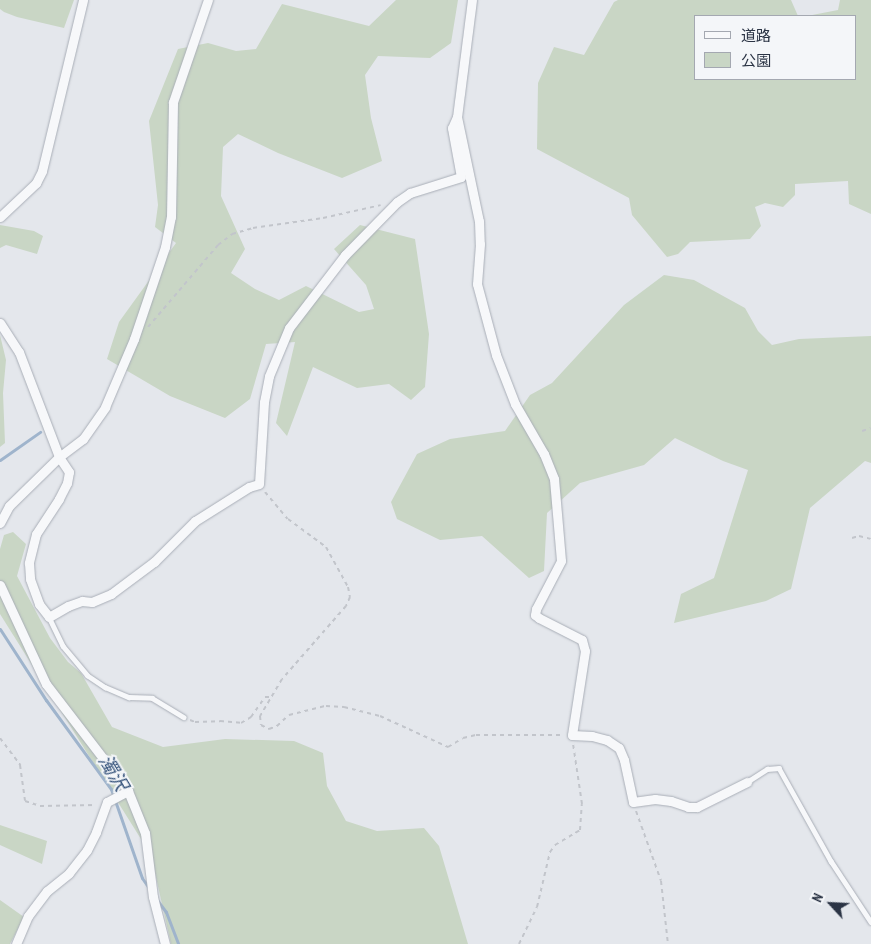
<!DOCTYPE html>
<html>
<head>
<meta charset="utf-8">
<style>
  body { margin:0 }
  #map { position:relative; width:871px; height:944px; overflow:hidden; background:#e4e7ec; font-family:"PT Sans Narrow","Noto Sans JP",sans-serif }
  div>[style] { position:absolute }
  .green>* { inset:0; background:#c9d6c5 }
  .stream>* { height:3px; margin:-1.5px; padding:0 1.5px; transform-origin:1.5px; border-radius:1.5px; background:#9fb4cc }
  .path>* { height:2px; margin-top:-1px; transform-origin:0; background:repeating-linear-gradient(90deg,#c2c5cb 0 4px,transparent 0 8px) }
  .roads { filter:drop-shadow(0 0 1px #a9aeb7) drop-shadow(0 0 1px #a9aeb7) }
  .service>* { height:4.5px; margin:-2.25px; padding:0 2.25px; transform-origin:2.25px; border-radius:2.25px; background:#f7f8fa }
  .minor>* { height:9px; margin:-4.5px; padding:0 4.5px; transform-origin:4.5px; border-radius:4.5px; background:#f7f8fa }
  span { translate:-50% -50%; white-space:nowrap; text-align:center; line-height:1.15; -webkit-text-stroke:4px #f4f6f9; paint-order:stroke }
  .water-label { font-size:19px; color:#34527a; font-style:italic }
  .legend { position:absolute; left:694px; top:15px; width:162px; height:65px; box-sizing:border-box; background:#f4f6f9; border:1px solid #a4a8b1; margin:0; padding:6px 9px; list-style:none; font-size:15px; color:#2b3445 }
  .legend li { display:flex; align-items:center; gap:10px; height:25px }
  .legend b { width:25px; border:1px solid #a4a8b1 }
  .north { position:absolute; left:806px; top:879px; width:50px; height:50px; -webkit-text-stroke:4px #f4f6f9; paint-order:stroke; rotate:295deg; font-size:14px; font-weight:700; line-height:20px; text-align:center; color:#2b3445 }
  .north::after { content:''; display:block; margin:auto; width:18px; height:22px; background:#2b3445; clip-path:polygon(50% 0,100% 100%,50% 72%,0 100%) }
</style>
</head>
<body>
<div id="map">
  <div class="green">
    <div style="clip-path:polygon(0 0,74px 0,64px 28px,17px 17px,4px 12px,0 9px)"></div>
    <div style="clip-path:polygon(396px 0,458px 0,451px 43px,430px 58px,378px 56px,365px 75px,371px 118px,382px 161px,342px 178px,278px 153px,238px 134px,223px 147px,221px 196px,245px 249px,231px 273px,255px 289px,279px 300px,306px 286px,359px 312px,374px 309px,366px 285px,334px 249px,360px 225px,415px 239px,429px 334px,425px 387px,411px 400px,389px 384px,357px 388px,313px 367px,287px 436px,276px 423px,295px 342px,266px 344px,250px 399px,225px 418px,170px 396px,107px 359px,119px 322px,176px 243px,155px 227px,158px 205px,149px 121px,178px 49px,208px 43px,236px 51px,256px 49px,282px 4px,369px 26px)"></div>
    <div style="clip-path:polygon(618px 0,791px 0,798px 16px,695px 16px,695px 79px,855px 79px,855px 16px,807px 16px,838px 10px,840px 0,871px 0,871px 214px,849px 204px,848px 181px,795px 184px,795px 195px,783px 207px,765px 203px,755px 207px,761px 226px,750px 239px,690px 242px,678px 254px,667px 257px,632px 215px,629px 198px,537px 149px,538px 83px,554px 47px,584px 55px,614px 2px)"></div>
    <div style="clip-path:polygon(0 225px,34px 231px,43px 236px,37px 254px,6px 245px,0 248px)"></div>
    <div style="clip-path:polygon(664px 275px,694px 280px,745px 308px,758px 331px,772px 345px,799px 339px,871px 336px,871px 463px,865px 461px,810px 508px,791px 589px,766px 601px,674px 623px,681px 594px,714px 578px,748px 470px,723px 461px,675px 438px,644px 465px,580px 483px,547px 513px,544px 571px,529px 578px,482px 536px,440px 540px,397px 519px,391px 502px,417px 454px,450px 439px,505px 431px,530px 395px,552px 383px,624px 305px)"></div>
    <div style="clip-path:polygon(0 335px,6px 360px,3px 393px,5px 443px,0 447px)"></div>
    <div style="clip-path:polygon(13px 532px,26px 544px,17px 576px,50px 638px,68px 662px,81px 673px,112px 727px,163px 747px,225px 739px,294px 741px,323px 753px,327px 786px,346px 821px,377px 831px,424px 828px,439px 846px,468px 944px,171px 944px,151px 855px,0 614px,0 549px,4px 535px)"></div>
    <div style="clip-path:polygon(0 825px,47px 841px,42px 864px,0 845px)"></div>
    <div style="clip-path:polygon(0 900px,24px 917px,10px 944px,0 944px)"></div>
  </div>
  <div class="stream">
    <div style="left:0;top:460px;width:49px;rotate:-35deg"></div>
    <div style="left:0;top:629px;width:85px;rotate:57.1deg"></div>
    <div style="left:46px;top:700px;width:110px;rotate:53.9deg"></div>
    <div style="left:111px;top:789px;width:94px;rotate:70.8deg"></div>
    <div style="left:142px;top:878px;width:12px;rotate:55deg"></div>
    <div style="left:157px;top:900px;width:15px;rotate:53deg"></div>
    <div style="left:166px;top:912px;width:34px;rotate:69deg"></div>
  </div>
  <div class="path">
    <div style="left:148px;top:327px;width:108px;rotate:-49.5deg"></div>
    <div style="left:218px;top:245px;width:18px;rotate:-38deg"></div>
    <div style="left:232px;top:234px;width:22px;rotate:-16deg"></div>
    <div style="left:253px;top:228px;width:71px;rotate:-8.1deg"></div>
    <div style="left:323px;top:218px;width:59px;rotate:-12.6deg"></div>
    <div style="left:862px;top:431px;width:9px;rotate:-18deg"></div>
    <div style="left:265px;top:492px;width:35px;rotate:50deg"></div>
    <div style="left:288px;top:519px;width:47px;rotate:36.4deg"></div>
    <div style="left:326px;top:547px;width:46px;rotate:61.2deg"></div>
    <div style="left:348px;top:587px;width:10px;rotate:79deg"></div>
    <div style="left:350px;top:597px;width:10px;rotate:114deg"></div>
    <div style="left:346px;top:606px;width:97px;rotate:131.2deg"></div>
    <div style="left:282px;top:679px;width:43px;rotate:120.7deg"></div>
    <div style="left:260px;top:716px;width:9px;rotate:84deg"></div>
    <div style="left:261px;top:725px;width:9px;rotate:27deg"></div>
    <div style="left:269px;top:729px;width:9px;rotate:-21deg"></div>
    <div style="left:277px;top:726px;width:16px;rotate:-43deg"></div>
    <div style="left:289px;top:715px;width:38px;rotate:-14deg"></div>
    <div style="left:326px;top:706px;width:18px;rotate:3deg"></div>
    <div style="left:344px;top:707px;width:37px;rotate:14deg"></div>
    <div style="left:380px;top:716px;width:75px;rotate:24.5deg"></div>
    <div style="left:448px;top:747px;width:17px;rotate:-31deg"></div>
    <div style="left:463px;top:738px;width:13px;rotate:-13deg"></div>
    <div style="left:476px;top:735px;width:87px"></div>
    <div style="left:852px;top:538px;width:7px;rotate:-16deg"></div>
    <div style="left:859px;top:536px;width:12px;rotate:14deg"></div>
    <div style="left:190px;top:720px;width:5px;rotate:22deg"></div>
    <div style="left:195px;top:722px;width:25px;rotate:-2deg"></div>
    <div style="left:220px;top:721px;width:21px;rotate:5deg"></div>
    <div style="left:241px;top:723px;width:12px;rotate:-31deg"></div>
    <div style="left:251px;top:717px;width:24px;rotate:-55deg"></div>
    <div style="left:265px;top:697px;width:5px"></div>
    <div style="left:0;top:738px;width:34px;rotate:53deg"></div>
    <div style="left:20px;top:765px;width:36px;rotate:82deg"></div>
    <div style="left:25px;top:801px;width:16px;rotate:18deg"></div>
    <div style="left:40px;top:806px;width:56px;rotate:-1deg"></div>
    <div style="left:636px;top:811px;width:74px;rotate:70.3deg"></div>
    <div style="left:661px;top:881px;width:63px;rotate:83.7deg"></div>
    <div style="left:519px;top:944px;width:41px;rotate:-64.1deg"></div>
    <div style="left:537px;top:907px;width:57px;rotate:-76.7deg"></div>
    <div style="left:550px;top:852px;width:9px;rotate:-54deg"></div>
    <div style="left:555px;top:845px;width:29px;rotate:-31deg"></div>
    <div style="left:580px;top:830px;width:26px;rotate:-86deg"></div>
    <div style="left:582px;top:804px;width:61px;rotate:-98.5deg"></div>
  </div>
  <div class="roads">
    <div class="service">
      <div style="left:49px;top:617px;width:32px;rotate:64deg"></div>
      <div style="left:63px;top:646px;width:38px;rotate:50deg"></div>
      <div style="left:87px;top:675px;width:22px;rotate:34deg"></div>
      <div style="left:105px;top:687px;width:26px;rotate:23deg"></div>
      <div style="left:129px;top:697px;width:23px;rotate:2deg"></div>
      <div style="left:152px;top:698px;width:37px;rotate:31deg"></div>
      <div style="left:747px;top:782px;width:24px;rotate:-33deg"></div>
      <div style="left:767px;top:769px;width:12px;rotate:-5deg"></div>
      <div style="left:779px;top:768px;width:107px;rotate:60.8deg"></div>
      <div style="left:831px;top:861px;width:73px;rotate:56.7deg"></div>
    </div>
    <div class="minor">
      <div style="left:457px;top:117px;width:106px;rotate:78.1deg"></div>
      <div style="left:479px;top:221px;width:23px;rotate:88deg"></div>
      <div style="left:480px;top:244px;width:40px;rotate:94.3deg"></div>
      <div style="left:477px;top:284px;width:73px;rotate:75deg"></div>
      <div style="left:496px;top:355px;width:53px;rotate:68.8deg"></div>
      <div style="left:515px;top:404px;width:58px;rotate:59.9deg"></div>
      <div style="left:544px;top:454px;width:27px;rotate:68deg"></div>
      <div style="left:554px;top:479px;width:82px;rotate:85.1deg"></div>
      <div style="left:561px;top:561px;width:54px;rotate:117.5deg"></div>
      <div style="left:536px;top:609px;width:6px;rotate:99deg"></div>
      <div style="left:535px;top:615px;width:5px;rotate:37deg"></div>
      <div style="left:539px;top:618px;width:48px;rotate:27.1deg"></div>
      <div style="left:582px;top:640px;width:11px;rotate:75deg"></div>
      <div style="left:585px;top:651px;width:85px;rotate:98.8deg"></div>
      <div style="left:572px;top:735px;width:20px;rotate:3deg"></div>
      <div style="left:592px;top:736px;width:16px;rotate:15deg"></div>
      <div style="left:607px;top:740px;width:14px;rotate:34deg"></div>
      <div style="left:619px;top:748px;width:13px;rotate:67deg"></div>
      <div style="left:624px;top:760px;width:43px;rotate:77.9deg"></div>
      <div style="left:633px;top:802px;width:22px;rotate:-8deg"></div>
      <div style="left:655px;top:799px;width:16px;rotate:7deg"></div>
      <div style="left:671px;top:801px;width:18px;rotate:19deg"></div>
      <div style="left:688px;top:807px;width:9px"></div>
      <div style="left:697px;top:807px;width:56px;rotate:-26.6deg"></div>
      <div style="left:0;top:217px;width:50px;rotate:-43.4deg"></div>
      <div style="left:36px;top:183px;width:13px;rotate:-63deg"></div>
      <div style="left:42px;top:171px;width:176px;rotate:-76.5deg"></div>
      <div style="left:0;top:323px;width:35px;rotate:57deg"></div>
      <div style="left:19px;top:352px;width:112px;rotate:69.1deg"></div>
      <div style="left:59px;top:457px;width:18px;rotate:56deg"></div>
      <div style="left:69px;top:472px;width:11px;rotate:100deg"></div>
      <div style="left:67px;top:483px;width:18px;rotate:117deg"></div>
      <div style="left:59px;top:499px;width:42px;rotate:123.3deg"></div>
      <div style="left:36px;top:534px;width:30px;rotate:104deg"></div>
      <div style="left:29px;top:563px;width:16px;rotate:86deg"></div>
      <div style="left:30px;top:579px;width:27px;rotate:70deg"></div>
      <div style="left:39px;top:604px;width:16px;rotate:52deg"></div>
      <div style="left:49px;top:617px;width:22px;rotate:-30deg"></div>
      <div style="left:68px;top:606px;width:15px;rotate:-20deg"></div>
      <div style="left:82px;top:601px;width:10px;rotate:6deg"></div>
      <div style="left:92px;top:602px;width:21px;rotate:-23deg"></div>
      <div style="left:111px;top:594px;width:54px;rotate:-36.7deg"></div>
      <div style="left:154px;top:562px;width:58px;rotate:-45deg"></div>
      <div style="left:195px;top:521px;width:64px;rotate:-32.2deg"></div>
      <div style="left:249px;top:487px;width:10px;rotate:-17deg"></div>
      <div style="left:259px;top:484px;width:82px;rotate:-86.5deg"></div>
      <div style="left:264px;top:402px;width:26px;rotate:-79deg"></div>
      <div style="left:269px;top:376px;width:52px;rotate:-67.4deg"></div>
      <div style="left:289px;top:328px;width:92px;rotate:-52.5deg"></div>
      <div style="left:345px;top:255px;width:74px;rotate:-45.5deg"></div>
      <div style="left:397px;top:202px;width:16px;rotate:-35deg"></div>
      <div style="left:410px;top:193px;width:53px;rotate:-17.4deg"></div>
      <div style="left:461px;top:177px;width:50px;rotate:-100.4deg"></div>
      <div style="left:452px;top:128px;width:12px;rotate:-66deg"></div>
      <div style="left:457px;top:117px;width:118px;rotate:-82.7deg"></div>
      <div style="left:0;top:523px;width:19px;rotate:-62deg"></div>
      <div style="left:9px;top:506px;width:70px;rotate:-44.4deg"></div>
      <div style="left:59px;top:457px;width:30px;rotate:-37deg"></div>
      <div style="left:83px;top:439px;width:39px;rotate:-55deg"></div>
      <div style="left:105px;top:407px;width:74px;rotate:-66.9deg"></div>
      <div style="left:134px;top:339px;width:97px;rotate:-71.4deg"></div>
      <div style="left:165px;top:247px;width:31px;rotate:-79deg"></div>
      <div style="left:171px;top:217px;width:115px;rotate:-89deg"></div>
      <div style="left:173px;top:102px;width:108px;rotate:-71.1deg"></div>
      <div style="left:0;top:585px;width:109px;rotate:65.1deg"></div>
      <div style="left:46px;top:684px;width:135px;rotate:52.5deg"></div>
      <div style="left:128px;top:791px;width:45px;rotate:68deg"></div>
      <div style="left:145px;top:833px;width:64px;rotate:82.9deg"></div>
      <div style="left:153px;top:897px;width:49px;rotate:75.7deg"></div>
      <div style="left:16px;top:944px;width:30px;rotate:-67deg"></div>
      <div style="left:28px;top:916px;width:31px;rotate:-53deg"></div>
      <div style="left:47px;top:891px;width:28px;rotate:-39deg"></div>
      <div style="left:69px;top:873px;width:29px;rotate:-52deg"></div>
      <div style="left:87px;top:850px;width:20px;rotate:-63deg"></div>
      <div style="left:96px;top:832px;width:32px;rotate:-70deg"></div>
      <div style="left:107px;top:802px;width:24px;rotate:-28deg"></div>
    </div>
  </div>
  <div class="water-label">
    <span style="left:113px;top:773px;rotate:59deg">濁沢</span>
  </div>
  <ul class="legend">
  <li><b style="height:6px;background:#f7f8fa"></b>道路</li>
  <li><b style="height:14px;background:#c9d6c5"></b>公園</li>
  </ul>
  <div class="north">N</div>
</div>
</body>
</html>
